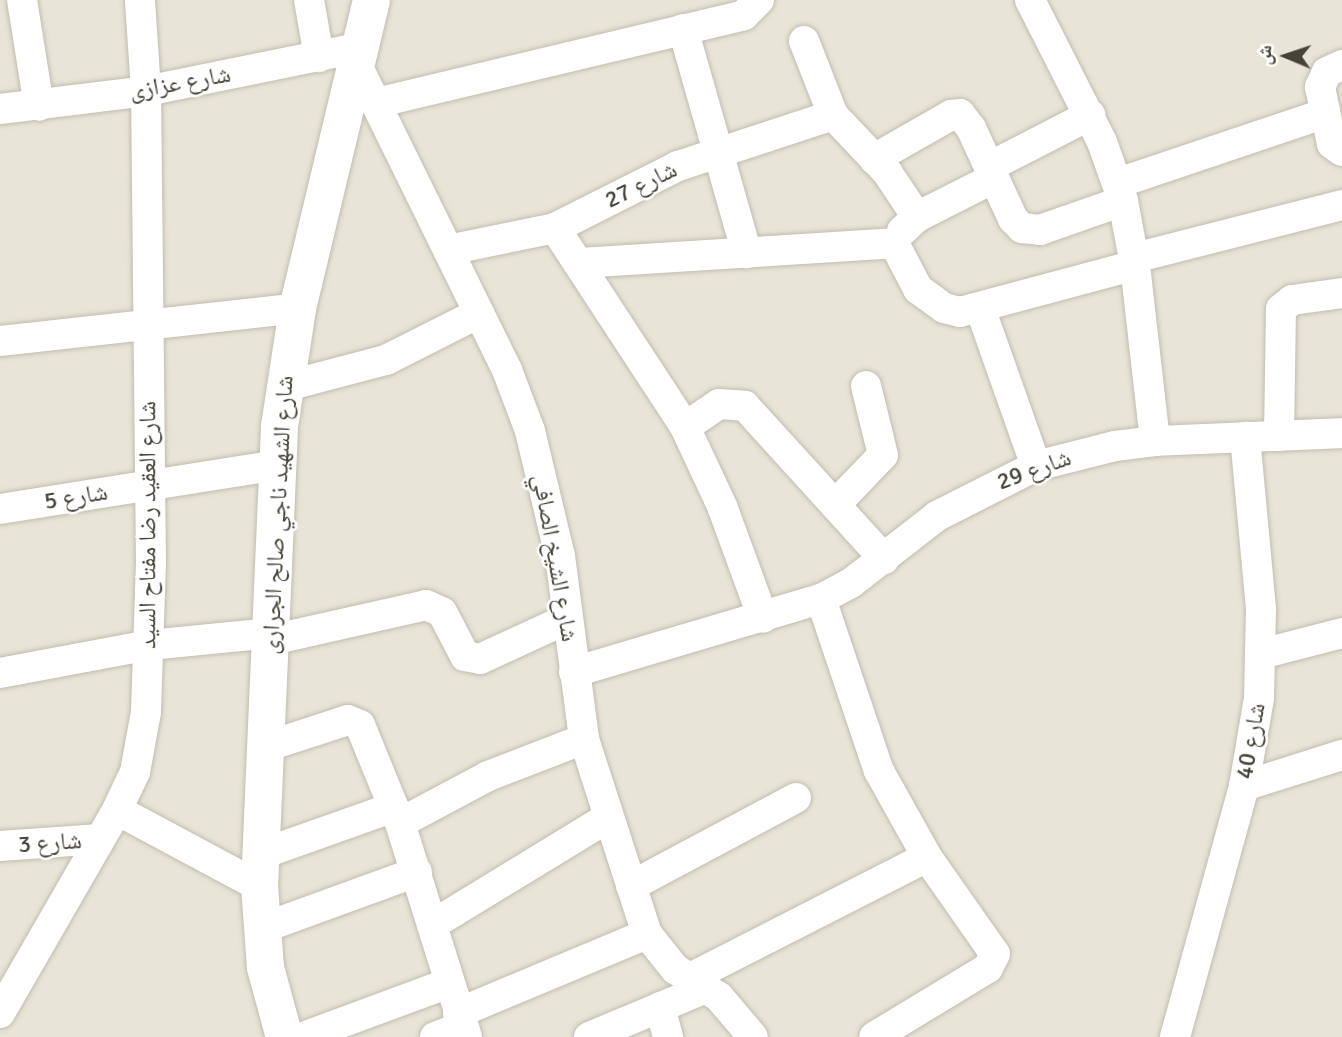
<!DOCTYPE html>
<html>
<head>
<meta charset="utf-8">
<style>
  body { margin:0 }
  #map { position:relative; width:1342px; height:1037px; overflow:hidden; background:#f4f1e8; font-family:Signika,"Noto Naskh Arabic",sans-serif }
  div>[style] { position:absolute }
  .residential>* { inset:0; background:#e8e4d7; transform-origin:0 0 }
  .roads { filter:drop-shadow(0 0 2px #c2bdae) drop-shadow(0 0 2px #c2bdae) }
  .minor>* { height:30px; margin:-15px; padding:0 15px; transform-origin:15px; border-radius:15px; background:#fff }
  .tertiary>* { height:37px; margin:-18.5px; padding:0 18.5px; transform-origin:18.5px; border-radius:18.5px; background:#fff }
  span { translate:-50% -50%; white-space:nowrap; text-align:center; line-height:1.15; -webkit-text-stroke:5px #fff; paint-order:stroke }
  .street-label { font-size:24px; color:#474237 }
  .north { position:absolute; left:1251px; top:21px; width:70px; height:70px; -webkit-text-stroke:5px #fff; paint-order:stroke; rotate:272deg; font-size:19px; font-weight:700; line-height:28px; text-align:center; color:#474237 }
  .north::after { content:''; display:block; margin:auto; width:24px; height:32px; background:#474237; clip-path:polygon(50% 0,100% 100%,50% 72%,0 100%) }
</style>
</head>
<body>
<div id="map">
  <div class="residential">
    <div style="left:0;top:0;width:1342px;height:1037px"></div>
  </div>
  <div class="roads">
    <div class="minor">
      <div style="left:22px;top:0;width:107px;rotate:80.9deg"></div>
      <div style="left:309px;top:0;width:58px;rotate:80deg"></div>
      <div style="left:1030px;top:0;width:159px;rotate:63.1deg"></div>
      <div style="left:1102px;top:142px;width:63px;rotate:70.4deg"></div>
      <div style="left:1123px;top:201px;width:65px;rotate:79.4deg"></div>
      <div style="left:1135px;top:265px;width:177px;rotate:83.5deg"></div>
      <div style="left:683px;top:29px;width:233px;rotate:74.1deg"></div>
      <div style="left:804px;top:41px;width:79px;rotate:68.6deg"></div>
      <div style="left:833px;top:115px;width:79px;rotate:46.5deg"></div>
      <div style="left:887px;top:172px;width:54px;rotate:56.3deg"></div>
      <div style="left:355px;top:61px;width:344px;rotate:63.8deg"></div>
      <div style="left:507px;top:370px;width:65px;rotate:69.3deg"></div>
      <div style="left:530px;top:431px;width:129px;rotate:76.5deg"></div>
      <div style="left:560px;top:556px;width:185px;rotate:82.5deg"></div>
      <div style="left:584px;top:739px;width:205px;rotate:72.1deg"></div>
      <div style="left:647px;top:934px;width:45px;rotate:51.3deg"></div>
      <div style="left:675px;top:969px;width:52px;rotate:32.5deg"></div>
      <div style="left:719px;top:997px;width:52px;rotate:49.6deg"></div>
      <div style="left:1342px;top:65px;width:17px;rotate:155deg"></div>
      <div style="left:1327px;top:72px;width:17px;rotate:115deg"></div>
      <div style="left:1320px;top:87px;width:58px;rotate:78.1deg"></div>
      <div style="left:1332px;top:144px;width:12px;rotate:35deg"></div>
      <div style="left:376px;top:103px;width:378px;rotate:-13.4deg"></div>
      <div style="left:744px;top:15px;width:21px;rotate:-45deg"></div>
      <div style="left:0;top:109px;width:147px;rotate:-7deg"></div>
      <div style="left:146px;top:91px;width:216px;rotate:-11.5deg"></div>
      <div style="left:874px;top:159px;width:89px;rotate:-29.7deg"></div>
      <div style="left:951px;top:115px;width:9px;rotate:-6deg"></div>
      <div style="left:960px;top:114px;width:18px;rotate:52deg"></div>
      <div style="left:971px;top:128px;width:100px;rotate:65.2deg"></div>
      <div style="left:1013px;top:219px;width:13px;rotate:45deg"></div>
      <div style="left:1022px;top:228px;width:18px;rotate:6deg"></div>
      <div style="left:1040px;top:230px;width:88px;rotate:-19.3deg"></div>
      <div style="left:989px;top:167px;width:114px;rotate:-27.2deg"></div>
      <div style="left:1118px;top:183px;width:216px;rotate:-18.6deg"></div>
      <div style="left:555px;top:228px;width:238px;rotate:56.8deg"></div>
      <div style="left:685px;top:427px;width:87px;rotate:64.9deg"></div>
      <div style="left:722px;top:506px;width:119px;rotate:69.9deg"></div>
      <div style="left:902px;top:231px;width:21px;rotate:-43deg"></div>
      <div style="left:917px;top:217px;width:86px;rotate:-26.9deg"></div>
      <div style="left:894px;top:243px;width:52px;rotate:62.4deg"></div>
      <div style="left:918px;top:289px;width:32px;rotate:36deg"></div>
      <div style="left:944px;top:308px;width:16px;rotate:14deg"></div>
      <div style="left:960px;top:312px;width:181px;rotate:-15deg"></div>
      <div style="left:448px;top:250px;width:109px;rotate:-11.6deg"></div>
      <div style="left:555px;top:228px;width:138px;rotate:-26.8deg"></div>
      <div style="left:678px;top:166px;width:163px;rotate:-18.2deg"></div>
      <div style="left:1134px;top:258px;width:215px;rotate:-14.3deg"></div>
      <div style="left:579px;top:263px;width:316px;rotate:-3.6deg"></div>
      <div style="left:980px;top:308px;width:168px;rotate:70.5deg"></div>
      <div style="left:0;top:341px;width:299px;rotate:-6.3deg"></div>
      <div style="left:283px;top:387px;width:106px;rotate:-14.7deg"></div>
      <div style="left:386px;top:360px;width:104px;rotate:-26.8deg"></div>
      <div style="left:685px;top:427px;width:41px;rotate:-34.1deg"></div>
      <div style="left:719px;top:404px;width:26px;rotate:4deg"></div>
      <div style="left:745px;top:406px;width:207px;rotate:47.7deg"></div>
      <div style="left:1279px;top:436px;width:127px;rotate:-89.1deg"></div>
      <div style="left:1281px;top:309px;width:14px;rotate:-39deg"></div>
      <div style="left:1292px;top:300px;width:50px;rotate:-8deg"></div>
      <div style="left:835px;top:505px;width:69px;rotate:-46.2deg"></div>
      <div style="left:883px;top:455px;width:71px;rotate:-103.8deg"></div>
      <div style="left:0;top:509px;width:280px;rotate:-9deg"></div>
      <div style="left:821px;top:599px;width:182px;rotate:71.4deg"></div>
      <div style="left:879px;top:771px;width:98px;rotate:60.8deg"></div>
      <div style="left:927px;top:857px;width:118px;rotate:55deg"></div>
      <div style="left:995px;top:954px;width:16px;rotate:117deg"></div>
      <div style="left:988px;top:968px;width:133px;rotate:148.8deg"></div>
      <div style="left:271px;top:640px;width:159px;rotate:-12.7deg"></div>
      <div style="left:426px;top:605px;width:17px;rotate:24deg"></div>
      <div style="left:442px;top:612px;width:50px;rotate:62.4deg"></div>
      <div style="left:465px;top:656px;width:15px;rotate:11deg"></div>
      <div style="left:480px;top:659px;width:96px;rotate:-24.7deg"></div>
      <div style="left:1261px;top:654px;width:84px;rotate:-14.5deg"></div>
      <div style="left:574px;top:672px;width:258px;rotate:-16.5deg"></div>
      <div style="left:821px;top:599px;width:34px;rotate:-28deg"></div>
      <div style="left:851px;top:583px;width:109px;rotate:-37.9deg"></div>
      <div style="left:937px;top:516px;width:111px;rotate:-26.8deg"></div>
      <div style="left:1036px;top:466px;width:81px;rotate:-14.2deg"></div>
      <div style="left:1115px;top:446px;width:40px;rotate:-7.1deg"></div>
      <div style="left:1155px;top:441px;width:187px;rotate:-2.4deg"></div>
      <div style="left:0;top:673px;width:152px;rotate:-10.6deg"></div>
      <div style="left:149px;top:645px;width:123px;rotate:-5.6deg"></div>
      <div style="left:265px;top:747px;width:87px;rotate:-18deg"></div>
      <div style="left:348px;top:720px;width:13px;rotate:23deg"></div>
      <div style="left:360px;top:725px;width:106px;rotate:67.8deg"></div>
      <div style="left:400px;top:823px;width:224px;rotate:72.6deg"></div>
      <div style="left:1244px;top:786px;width:103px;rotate:-17.6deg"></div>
      <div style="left:117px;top:810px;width:161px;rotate:28.2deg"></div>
      <div style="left:400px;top:823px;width:100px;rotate:-28.1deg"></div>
      <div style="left:488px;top:776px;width:103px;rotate:-21.1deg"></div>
      <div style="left:0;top:846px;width:100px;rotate:-4deg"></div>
      <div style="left:259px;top:855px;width:143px;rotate:-19.6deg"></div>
      <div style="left:631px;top:886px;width:187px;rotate:-28.1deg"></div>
      <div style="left:432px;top:925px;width:207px;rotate:-31.4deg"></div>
      <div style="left:260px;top:929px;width:167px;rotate:-20deg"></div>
      <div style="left:690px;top:978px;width:266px;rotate:-27deg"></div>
      <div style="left:660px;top:1007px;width:31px;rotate:75deg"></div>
      <div style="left:0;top:1013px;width:234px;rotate:-60deg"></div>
      <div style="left:117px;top:810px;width:42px;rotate:-64.7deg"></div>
      <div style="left:135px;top:772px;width:61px;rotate:-79.6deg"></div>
      <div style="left:146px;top:712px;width:147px;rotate:-88.1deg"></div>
      <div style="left:151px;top:565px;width:474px;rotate:-90.6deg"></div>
      <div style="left:146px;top:91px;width:91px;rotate:-93.8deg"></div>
      <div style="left:458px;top:1013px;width:205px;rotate:-22.7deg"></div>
      <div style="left:303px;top:1037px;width:156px;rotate:-20.3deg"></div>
      <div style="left:435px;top:1037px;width:30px;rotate:-21deg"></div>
      <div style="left:589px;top:1037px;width:127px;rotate:-22.7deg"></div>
      <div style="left:1175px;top:1037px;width:260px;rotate:-74.6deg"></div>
      <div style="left:1244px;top:786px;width:89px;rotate:-80.3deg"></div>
      <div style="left:1259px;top:698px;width:89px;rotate:-88.7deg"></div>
      <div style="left:1261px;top:609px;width:173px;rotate:-95.3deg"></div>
    </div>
    <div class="tertiary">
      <div style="left:284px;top:1037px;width:73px;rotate:-105.2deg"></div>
      <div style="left:265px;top:967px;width:81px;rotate:-94.2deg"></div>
      <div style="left:259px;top:886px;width:460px;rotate:-87.5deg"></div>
      <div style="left:279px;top:426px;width:119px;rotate:-81.3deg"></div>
      <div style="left:297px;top:308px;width:317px;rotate:-76.5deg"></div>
    </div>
  </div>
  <div class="street-label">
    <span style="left:180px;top:83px;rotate:-10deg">شارع عزازى</span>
    <span style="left:641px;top:185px;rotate:-26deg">شارع 27</span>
    <span style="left:1034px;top:470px;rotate:-20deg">شارع 29</span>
    <span style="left:76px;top:497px;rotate:-9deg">شارع 5</span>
    <span style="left:278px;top:515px;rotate:-87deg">شارع الشهيد ناجي صالح الجرارى</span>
    <span style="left:148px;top:525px;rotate:-90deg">شارع العقيد رضا مفتاح السيد</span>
    <span style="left:555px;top:558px;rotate:80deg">شارع الشيخ الصافي</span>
    <span style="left:1251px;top:741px;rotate:-80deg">شارع 40</span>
    <span style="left:50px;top:843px;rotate:-4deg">شارع 3</span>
  </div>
  <div class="north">ش</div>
</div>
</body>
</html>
